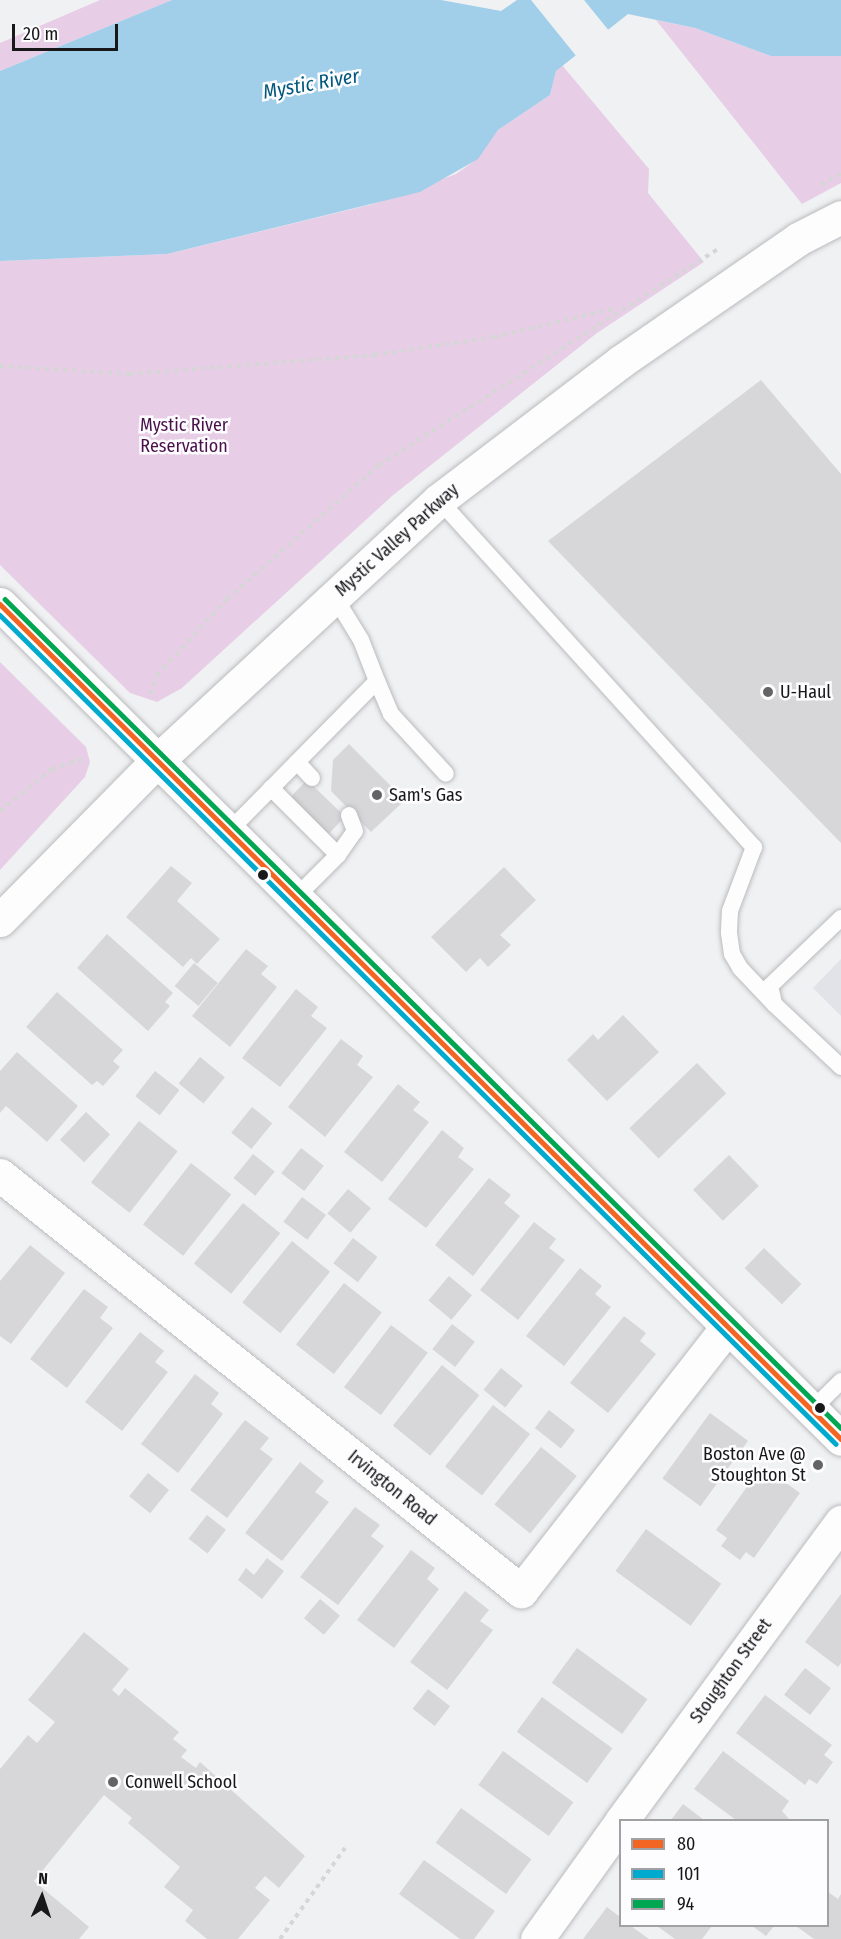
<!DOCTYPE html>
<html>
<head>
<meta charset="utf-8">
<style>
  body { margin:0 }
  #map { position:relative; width:841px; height:1939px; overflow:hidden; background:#f0f1f3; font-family:"Fira Sans Condensed",sans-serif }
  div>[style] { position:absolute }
  .built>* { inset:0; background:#e2e3e9 }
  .green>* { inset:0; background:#e7cee6 }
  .water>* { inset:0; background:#a1cee9 }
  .pier>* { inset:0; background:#f0f1f3 }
  .building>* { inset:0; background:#d7d7d9; transform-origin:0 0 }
  .path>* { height:4px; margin-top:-2px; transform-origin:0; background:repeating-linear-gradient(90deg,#d6d6d7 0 4.5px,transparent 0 9px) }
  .roads { filter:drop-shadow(0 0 2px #babbbd) drop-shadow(0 0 2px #babbbd) }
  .service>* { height:16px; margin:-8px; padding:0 8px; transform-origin:8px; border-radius:8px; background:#fdfdfd }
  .minor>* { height:33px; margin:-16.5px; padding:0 16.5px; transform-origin:16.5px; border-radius:16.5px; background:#fdfdfd }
  .secondary>* { height:33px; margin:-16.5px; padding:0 16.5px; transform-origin:16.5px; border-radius:16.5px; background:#fdfdfd }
  .primary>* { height:33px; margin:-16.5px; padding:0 16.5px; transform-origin:16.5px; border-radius:16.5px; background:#fdfdfd }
  .bus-1>* { height:4.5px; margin:-2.25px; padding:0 2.25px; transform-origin:2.25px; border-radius:2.25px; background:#f26522 }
  .bus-2>* { height:4.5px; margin:-2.25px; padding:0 2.25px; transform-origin:2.25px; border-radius:2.25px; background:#00a9ce }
  .bus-3>* { height:4.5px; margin:-2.25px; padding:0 2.25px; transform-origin:2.25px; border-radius:2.25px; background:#00a651 }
  .dots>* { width:16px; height:16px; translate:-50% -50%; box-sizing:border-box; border:3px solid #fdfdff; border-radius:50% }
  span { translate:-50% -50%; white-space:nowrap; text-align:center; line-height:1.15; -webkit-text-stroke:5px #fdfdff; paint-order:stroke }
  .park-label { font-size:18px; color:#4a104b }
  .street-label { font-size:18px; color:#18181a }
  .poi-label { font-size:18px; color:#18181a }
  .left { translate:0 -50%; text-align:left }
  .right { translate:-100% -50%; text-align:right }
  .water-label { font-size:20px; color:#01577c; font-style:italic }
  .legend { position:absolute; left:619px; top:1819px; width:210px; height:108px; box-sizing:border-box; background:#fdfdff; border:2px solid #a1a1a3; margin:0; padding:8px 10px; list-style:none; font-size:18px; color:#18181a }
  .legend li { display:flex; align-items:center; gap:12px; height:30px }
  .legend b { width:30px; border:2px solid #a1a1a3 }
  .north { position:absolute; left:12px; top:1867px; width:60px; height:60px; -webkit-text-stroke:4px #fdfdff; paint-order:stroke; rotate:3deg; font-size:16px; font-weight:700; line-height:24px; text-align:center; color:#18181a }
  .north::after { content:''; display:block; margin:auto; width:21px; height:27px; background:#18181a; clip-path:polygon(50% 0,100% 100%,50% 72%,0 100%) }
  .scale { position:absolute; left:12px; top:24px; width:106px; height:27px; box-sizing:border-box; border:3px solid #18181a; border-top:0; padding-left:8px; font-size:18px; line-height:21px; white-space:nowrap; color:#18181a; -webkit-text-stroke:4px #fdfdff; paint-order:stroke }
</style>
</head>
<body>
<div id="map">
  <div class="built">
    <div style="clip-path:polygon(841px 959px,841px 1016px,813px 988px)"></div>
  </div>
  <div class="green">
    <div style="clip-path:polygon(100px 0,172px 0,0 71px,0 43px)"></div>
    <div style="clip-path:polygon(656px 20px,695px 28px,771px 56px,841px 56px,841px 183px,802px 204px)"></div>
    <div style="clip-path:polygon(562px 65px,649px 169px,648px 193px,704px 262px,597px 333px,392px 496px,182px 688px,157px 702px,130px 693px,0 565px,0 261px,167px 254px,373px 204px,456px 174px,477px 159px,498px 130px,550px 95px,556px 71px)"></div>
    <div style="clip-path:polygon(0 662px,86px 747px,90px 762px,85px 777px,0 870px)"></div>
  </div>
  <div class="water">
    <div style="clip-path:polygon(172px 0,441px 0,501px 11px,517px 0,841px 0,841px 56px,771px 56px,695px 28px,628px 14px,556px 71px,550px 95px,498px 130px,478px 159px,420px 192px,167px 254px,0 261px,0 71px)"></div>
  </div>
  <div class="pier">
    <div style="clip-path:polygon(531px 0,584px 0,610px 32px,577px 57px)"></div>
  </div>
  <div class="building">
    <div style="clip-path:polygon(761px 380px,841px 474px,841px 843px,548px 541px)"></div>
    <div style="clip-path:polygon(349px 744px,405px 800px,371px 832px,331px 791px,333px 760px)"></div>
    <div style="left:307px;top:780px;width:53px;height:34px;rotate:44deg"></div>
    <div style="clip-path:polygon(171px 866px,192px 883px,177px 901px,220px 939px,197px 964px,191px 958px,183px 967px,126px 917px)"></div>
    <div style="clip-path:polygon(504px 867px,536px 900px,500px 935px,511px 945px,488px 967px,480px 958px,466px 972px,431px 937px)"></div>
    <div style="clip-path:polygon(107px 934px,173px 993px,165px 1002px,170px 1006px,148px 1031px,77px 968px)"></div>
    <div style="clip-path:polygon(246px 949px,268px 966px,261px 974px,277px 987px,230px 1047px,192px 1016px)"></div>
    <div style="left:194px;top:963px;width:31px;height:30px;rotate:40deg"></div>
    <div style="clip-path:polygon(296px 989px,318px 1007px,311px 1016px,327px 1028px,280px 1087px,242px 1058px)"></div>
    <div style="clip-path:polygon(57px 992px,123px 1050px,113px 1061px,120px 1067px,103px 1086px,97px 1081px,92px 1085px,26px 1027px)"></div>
    <div style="clip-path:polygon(623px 1015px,659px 1052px,607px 1101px,567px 1060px,593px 1034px,598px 1040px)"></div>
    <div style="clip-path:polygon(341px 1039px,363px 1056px,357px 1065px,373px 1077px,325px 1137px,288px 1107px)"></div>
    <div style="clip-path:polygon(17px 1052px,78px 1106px,47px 1142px,6px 1106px,0 1113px,0 1071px)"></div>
    <div style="left:200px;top:1057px;width:32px;height:34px;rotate:39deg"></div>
    <div style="left:697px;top:1063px;width:42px;height:94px;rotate:46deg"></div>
    <div style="left:155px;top:1071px;width:31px;height:32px;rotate:38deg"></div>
    <div style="clip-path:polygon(398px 1084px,420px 1102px,413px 1110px,429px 1122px,382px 1182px,344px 1152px)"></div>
    <div style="left:252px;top:1107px;width:26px;height:33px;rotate:39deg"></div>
    <div style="left:86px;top:1112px;width:33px;height:38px;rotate:43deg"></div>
    <div style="left:139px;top:1121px;width:49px;height:78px;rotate:38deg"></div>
    <div style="clip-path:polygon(442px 1130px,464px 1148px,458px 1157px,474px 1169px,426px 1228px,388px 1199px)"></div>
    <div style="left:301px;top:1148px;width:29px;height:32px;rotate:38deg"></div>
    <div style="left:253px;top:1154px;width:28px;height:31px;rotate:39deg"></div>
    <div style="left:729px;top:1155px;width:43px;height:50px;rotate:46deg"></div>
    <div style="left:191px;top:1163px;width:51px;height:78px;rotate:38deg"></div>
    <div style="clip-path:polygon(489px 1178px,511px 1195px,504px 1203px,520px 1216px,473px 1276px,435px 1245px)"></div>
    <div style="left:348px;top:1189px;width:30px;height:32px;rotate:40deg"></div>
    <div style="left:302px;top:1197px;width:30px;height:31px;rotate:37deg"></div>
    <div style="left:243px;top:1203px;width:48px;height:78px;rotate:39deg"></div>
    <div style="clip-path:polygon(534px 1222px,556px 1239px,549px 1248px,565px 1260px,518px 1320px,480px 1290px)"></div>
    <div style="left:353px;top:1238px;width:31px;height:32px;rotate:38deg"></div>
    <div style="left:292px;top:1241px;width:49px;height:79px;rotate:39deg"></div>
    <div style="clip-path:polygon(30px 1245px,65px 1273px,11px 1344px,0 1336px,0 1281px)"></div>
    <div style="left:764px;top:1248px;width:52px;height:28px;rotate:44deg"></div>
    <div style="clip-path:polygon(580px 1268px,602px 1286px,595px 1294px,611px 1307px,564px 1366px,526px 1336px)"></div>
    <div style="left:449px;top:1276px;width:30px;height:32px;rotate:40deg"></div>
    <div style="left:344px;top:1283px;width:48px;height:78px;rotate:38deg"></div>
    <div style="clip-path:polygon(84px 1289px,108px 1307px,100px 1318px,113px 1328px,67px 1388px,30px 1359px)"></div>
    <div style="clip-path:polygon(624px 1316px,646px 1333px,640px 1341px,656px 1354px,608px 1413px,570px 1383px)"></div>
    <div style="left:452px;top:1324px;width:29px;height:32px;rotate:38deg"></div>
    <div style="left:391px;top:1325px;width:46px;height:78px;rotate:37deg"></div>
    <div style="clip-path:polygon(140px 1332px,164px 1351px,155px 1362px,168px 1372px,122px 1431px,85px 1402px)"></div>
    <div style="left:442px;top:1365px;width:48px;height:78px;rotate:39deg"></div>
    <div style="left:501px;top:1368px;width:28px;height:28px;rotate:39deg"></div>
    <div style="clip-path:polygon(195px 1374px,219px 1393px,211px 1404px,223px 1414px,178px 1473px,141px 1444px)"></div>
    <div style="left:493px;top:1405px;width:47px;height:78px;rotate:38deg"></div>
    <div style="left:549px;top:1410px;width:33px;height:23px;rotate:38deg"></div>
    <div style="left:710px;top:1413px;width:47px;height:81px;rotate:36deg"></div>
    <div style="clip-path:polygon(245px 1420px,269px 1438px,260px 1449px,273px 1459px,227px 1518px,190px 1490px)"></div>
    <div style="left:541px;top:1447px;width:46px;height:74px;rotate:39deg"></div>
    <div style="clip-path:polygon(300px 1462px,324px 1481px,315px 1492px,329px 1502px,282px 1561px,245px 1533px)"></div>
    <div style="clip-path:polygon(762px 1466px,800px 1493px,754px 1558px,746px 1552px,740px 1560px,721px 1546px,727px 1538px,716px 1530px)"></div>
    <div style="left:148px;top:1473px;width:27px;height:30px;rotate:39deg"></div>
    <div style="clip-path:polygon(355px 1507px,380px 1525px,371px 1536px,384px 1546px,338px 1605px,300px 1577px)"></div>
    <div style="left:207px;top:1515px;width:24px;height:30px;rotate:38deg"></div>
    <div style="left:646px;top:1529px;width:93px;height:52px;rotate:36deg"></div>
    <div style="clip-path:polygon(411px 1550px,435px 1568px,427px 1579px,439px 1589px,394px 1648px,357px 1620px)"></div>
    <div style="clip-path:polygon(267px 1558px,284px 1571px,262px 1599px,238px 1580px,246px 1568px,254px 1575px)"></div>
    <div style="clip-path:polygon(465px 1591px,489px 1610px,480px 1621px,493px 1630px,447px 1690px,410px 1662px)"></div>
    <div style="clip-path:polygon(841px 1594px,841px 1663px,838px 1667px,805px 1642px)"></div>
    <div style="left:320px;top:1599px;width:26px;height:25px;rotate:40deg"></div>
    <div style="clip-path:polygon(84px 1632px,129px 1669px,112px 1690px,119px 1696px,125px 1688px,179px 1732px,173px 1739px,187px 1750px,181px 1757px,196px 1768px,200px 1762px,305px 1856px,279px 1888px,265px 1876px,255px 1888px,270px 1900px,238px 1939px,207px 1939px,185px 1921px,193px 1910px,164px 1887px,180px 1867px,128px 1823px,132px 1818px,104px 1795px,34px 1881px,89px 1927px,79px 1939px,0 1939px,0 1769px,28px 1735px,37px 1743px,55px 1722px,28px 1700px)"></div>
    <div style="left:577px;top:1648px;width:87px;height:43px;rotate:36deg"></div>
    <div style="left:805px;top:1668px;width:33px;height:34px;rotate:38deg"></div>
    <div style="left:428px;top:1689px;width:28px;height:25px;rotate:38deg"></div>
    <div style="clip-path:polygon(765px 1695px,832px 1745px,824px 1755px,833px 1762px,817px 1784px,809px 1779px,805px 1785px,736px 1733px)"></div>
    <div style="left:542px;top:1697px;width:87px;height:43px;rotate:36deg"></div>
    <div style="left:503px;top:1751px;width:87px;height:42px;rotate:36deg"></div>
    <div style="clip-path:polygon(723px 1751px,789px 1801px,782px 1811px,790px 1820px,736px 1820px,694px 1789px)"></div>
    <div style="clip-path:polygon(683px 1804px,704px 1820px,671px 1820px)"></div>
    <div style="left:461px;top:1808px;width:87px;height:43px;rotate:36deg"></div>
    <div style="clip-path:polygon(424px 1860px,495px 1911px,474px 1939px,460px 1939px,399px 1894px)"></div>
    <div style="clip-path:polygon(828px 1892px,838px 1899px,841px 1894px,841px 1939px,814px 1939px,796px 1926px,828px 1926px)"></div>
    <div style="clip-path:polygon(607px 1907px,620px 1917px,620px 1926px,631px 1926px,649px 1939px,583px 1939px)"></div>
    <div style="clip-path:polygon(657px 1926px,712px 1926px,702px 1939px,675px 1939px)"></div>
    <div style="clip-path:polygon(752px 1926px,774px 1926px,766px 1936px)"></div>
  </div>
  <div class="path">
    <div style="left:821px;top:185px;width:23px;rotate:-31deg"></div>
    <div style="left:0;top:366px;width:129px;rotate:3.5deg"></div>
    <div style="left:129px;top:374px;width:246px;rotate:-4.4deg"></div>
    <div style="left:374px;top:355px;width:121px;rotate:-8.5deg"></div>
    <div style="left:494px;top:337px;width:126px;rotate:-13.3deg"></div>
    <div style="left:150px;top:694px;width:20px;rotate:-70deg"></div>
    <div style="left:157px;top:675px;width:103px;rotate:-47.4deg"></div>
    <div style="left:227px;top:599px;width:203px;rotate:-41.4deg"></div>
    <div style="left:379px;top:465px;width:402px;rotate:-32.5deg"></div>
    <div style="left:0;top:811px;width:67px;rotate:-38.9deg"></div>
    <div style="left:52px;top:769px;width:36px;rotate:-18deg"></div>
    <div style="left:280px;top:1939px;width:112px;rotate:-54.5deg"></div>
  </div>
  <div class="roads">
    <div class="service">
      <div style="left:439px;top:500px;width:469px;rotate:47.8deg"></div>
      <div style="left:754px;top:847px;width:68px;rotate:110.6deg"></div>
      <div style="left:730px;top:911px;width:22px;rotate:93deg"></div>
      <div style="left:729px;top:933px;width:21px;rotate:82deg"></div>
      <div style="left:732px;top:954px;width:16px;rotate:60deg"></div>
      <div style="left:740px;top:968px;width:50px;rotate:46.6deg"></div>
      <div style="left:377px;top:681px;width:36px;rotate:67deg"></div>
      <div style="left:391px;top:714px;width:81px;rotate:47.5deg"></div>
      <div style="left:297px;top:762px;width:22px;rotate:47deg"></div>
      <div style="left:271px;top:788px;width:95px;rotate:45deg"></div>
      <div style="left:338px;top:855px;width:58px;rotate:135deg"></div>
      <div style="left:230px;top:830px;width:209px;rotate:-45.4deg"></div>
      <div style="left:377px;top:681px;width:44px;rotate:-111.3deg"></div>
      <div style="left:361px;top:640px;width:52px;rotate:-121.5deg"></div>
      <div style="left:338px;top:855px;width:29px;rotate:-55deg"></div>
      <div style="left:355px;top:831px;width:17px;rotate:-111deg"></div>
      <div style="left:841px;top:918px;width:98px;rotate:136.2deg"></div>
      <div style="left:770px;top:986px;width:18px;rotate:77deg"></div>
      <div style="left:774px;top:1004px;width:92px;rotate:43.2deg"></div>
      <div style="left:812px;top:1410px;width:41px;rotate:-45deg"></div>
    </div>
    <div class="minor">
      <div style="left:0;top:1175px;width:667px;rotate:38.61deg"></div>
      <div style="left:521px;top:1591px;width:336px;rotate:-52deg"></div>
      <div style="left:622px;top:1820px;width:370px;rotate:-53.7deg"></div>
      <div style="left:537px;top:1939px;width:143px;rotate:-54.4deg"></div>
    </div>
    <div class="secondary">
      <div style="left:0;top:604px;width:1185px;rotate:44.79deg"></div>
    </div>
    <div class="primary">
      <div style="left:0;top:920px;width:223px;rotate:-45.4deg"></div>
      <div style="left:157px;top:761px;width:384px;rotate:-42.8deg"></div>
      <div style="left:439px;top:500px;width:228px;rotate:-37.3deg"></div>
      <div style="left:620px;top:362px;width:216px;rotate:-34.6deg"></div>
      <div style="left:798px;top:239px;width:48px;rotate:-27.1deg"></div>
    </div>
  </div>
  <div class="bus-1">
    <div style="left:0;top:604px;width:1185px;rotate:44.79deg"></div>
  </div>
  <div class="bus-2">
    <div style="left:0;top:615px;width:1177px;rotate:44.76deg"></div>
  </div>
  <div class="bus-3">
    <div style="left:5px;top:599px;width:1177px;rotate:44.76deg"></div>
  </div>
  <div class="dots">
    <div style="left:768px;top:692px;background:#646466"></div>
    <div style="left:377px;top:795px;background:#646466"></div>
    <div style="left:263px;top:875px;background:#18181a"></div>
    <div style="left:820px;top:1408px;background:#18181a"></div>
    <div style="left:818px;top:1465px;background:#646466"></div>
    <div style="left:113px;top:1782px;background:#646466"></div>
  </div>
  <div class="park-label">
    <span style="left:184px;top:436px">Mystic River<br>Reservation</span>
  </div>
  <div class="street-label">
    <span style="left:397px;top:540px;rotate:-42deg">Mystic Valley Parkway</span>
    <span style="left:392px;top:1488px;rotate:39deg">Irvington Road</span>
    <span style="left:731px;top:1671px;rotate:-54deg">Stoughton Street</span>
  </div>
  <div class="poi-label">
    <span class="left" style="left:780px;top:692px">U-Haul</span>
    <span class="left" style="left:389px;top:795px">Sam's Gas</span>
    <span class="right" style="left:806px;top:1465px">Boston Ave @<br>Stoughton St</span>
    <span class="left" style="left:125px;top:1782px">Conwell School</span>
  </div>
  <div class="water-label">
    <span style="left:311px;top:84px;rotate:-10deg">Mystic River</span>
  </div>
  <ul class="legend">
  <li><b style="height:8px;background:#f26522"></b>80</li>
  <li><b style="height:8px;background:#00a9ce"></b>101</li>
  <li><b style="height:8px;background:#00a651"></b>94</li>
  </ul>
  <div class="north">N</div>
  <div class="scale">20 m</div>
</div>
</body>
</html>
